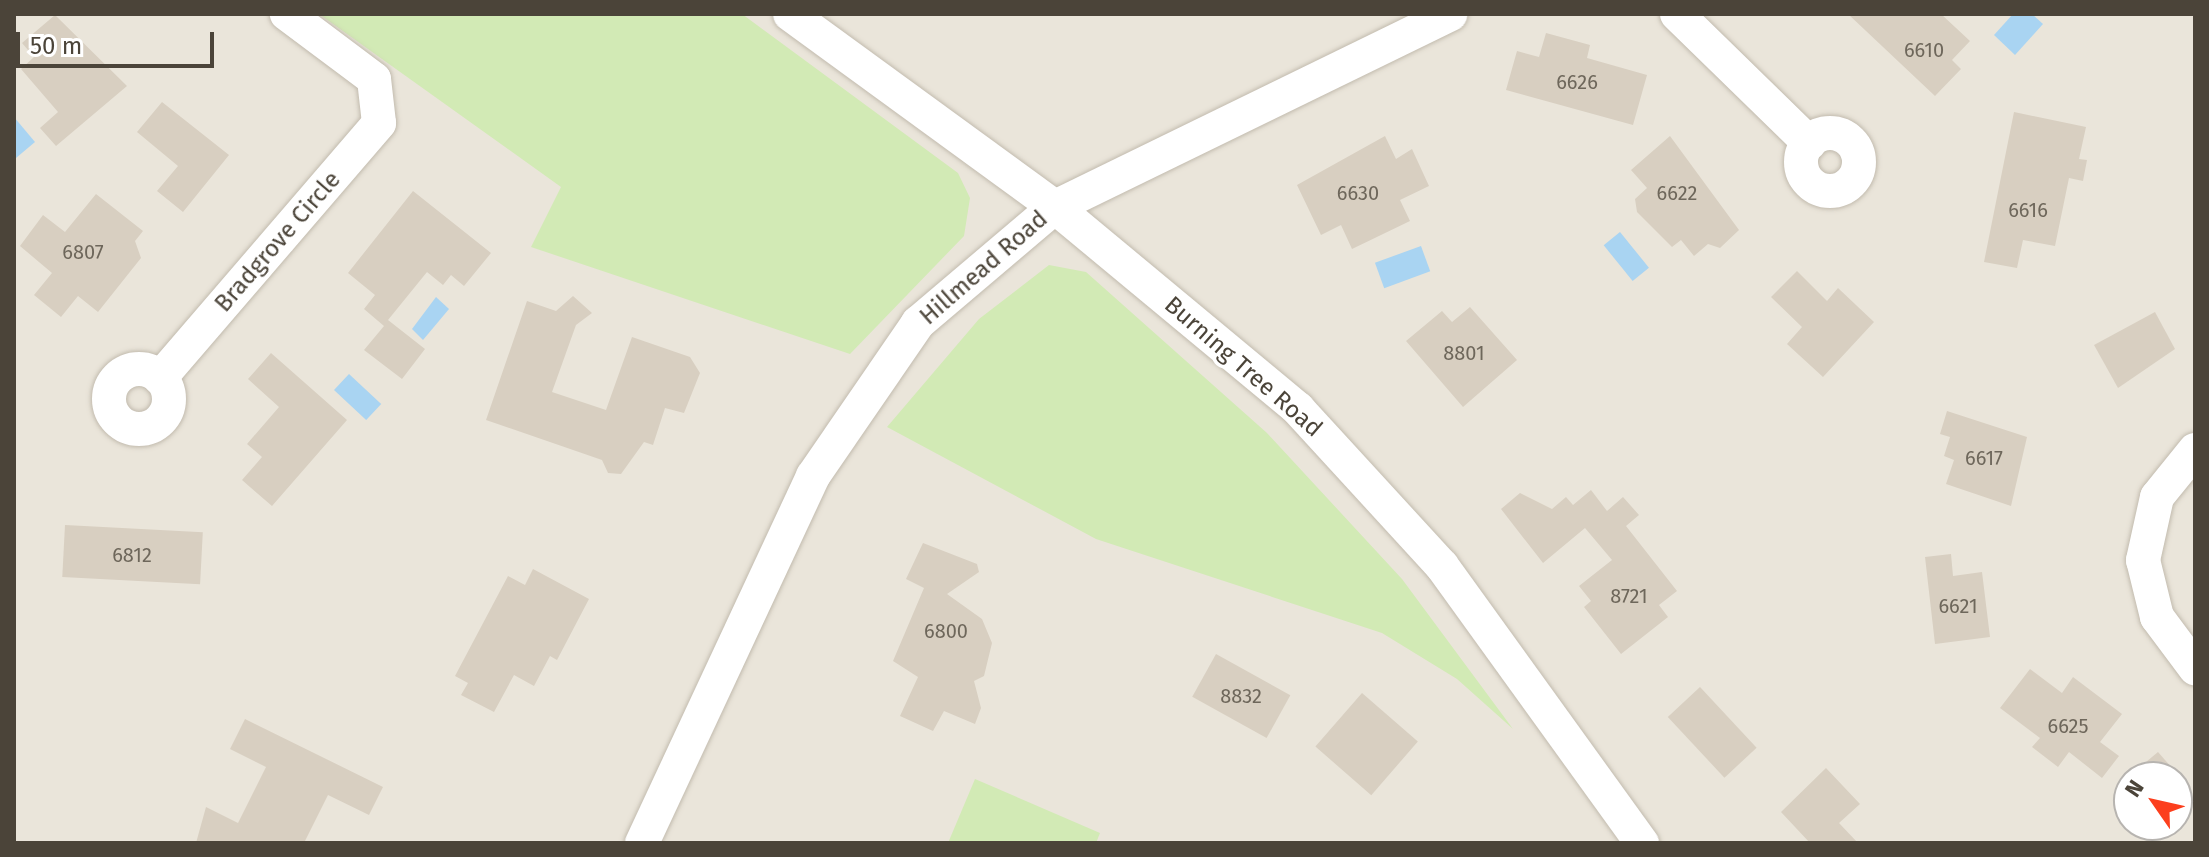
<!DOCTYPE html>
<html>
<head>
<meta charset="utf-8">
<style>
  body { margin:0 }
  #map { position:relative; width:2209px; height:857px; overflow:hidden; background:#f6f3ec; font-family:"Fira Sans",sans-serif }
  div>[style] { position:absolute }
  .residential>* { inset:0; background:#eae5da }
  .green>* { inset:0; background:#d2eab5 }
  .water>* { inset:0; background:#a9d4f2; transform-origin:0 0 }
  .building>* { inset:0; background:#d8cfc1; transform-origin:0 0 }
  .roads { filter:drop-shadow(0 0 2px #c2bbae) drop-shadow(0 0 2px #c2bbae) }
  .minor>* { height:34px; margin:-17px; padding:0 17px; transform-origin:17px; border-radius:17px; background:#fff }
  .minor>.ring { margin:-17px; padding:0; box-sizing:content-box; background:none; border:34px solid #fff; border-radius:50% }
  span { translate:-50% -50%; white-space:nowrap; text-align:center; line-height:1.15; -webkit-text-stroke:7px #fff; paint-order:stroke }
  .number-label { font-size:20px; color:#6e675b }
  .number-label span { -webkit-text-stroke-width:0 }
  .street-label { font-size:24px; color:#4b4439 }
  .frame { position:absolute; inset:0; border:16px solid #4b4439; pointer-events:none }
  .north { position:absolute; left:2113px; top:761px; width:80px; height:80px; box-sizing:border-box; background:#fff; border:2px solid #b7b4b0; border-radius:50%; rotate:304deg; font-size:22px; font-weight:700; line-height:32px; text-align:center; color:#4b4439 }
  .north::after { content:''; display:block; margin:auto; width:28px; height:36px; background:#fc3f1d; clip-path:polygon(50% 0,100% 100%,50% 72%,0 100%) }
  .scale { position:absolute; left:16px; top:32px; width:198px; height:36px; box-sizing:border-box; border:4px solid #4b4439; border-top:0; padding-left:10px; font-size:24px; line-height:28px; white-space:nowrap; color:#4b4439; -webkit-text-stroke:6px #fff; paint-order:stroke }
</style>
</head>
<body>
<div id="map">
  <div class="residential">
    <div style="clip-path:polygon(evenodd,14px 14px,2195px 14px,2195px 843px,14px 843px,14px 14px,2129px 777px,2177px 777px,2177px 825px,2129px 825px,2129px 777px)"></div>
  </div>
  <div class="green">
    <div style="clip-path:polygon(319px 14px,742px 14px,958px 173px,970px 198px,964px 236px,850px 354px,531px 247px,561px 187px)"></div>
    <div style="clip-path:polygon(1049px 265px,1086px 272px,1267px 433px,1402px 579px,1513px 729px,1457px 679px,1382px 633px,1096px 539px,887px 427px,979px 319px)"></div>
    <div style="clip-path:polygon(975px 779px,1100px 833px,1096px 843px,948px 843px)"></div>
  </div>
  <div class="water">
    <div style="clip-path:polygon(2013px 14px,2032px 14px,2043px 24px,2015px 55px,1994px 35px)"></div>
    <div style="clip-path:polygon(14px 117px,35px 142px,16px 158px,14px 156px)"></div>
    <div style="left:1620px;top:232px;width:46px;height:21px;rotate:51deg"></div>
    <div style="left:1421px;top:246px;width:27px;height:49px;rotate:70deg"></div>
    <div style="clip-path:polygon(436px 297px,449px 309px,423px 340px,412px 329px)"></div>
    <div style="left:349px;top:374px;width:44px;height:22px;rotate:43deg"></div>
  </div>
  <div class="building">
    <div style="clip-path:polygon(1848px 14px,1941px 14px,1970px 41px,1952px 60px,1961px 69px,1935px 96px)"></div>
    <div style="clip-path:polygon(55px 15px,127px 86px,56px 146px,40px 128px,58px 112px,21px 69px,34px 57px,22px 43px)"></div>
    <div style="clip-path:polygon(1546px 33px,1590px 45px,1587px 58px,1647px 75px,1633px 125px,1506px 90px,1517px 51px,1539px 57px)"></div>
    <div style="clip-path:polygon(162px 102px,229px 155px,183px 212px,157px 191px,178px 166px,137px 132px)"></div>
    <div style="clip-path:polygon(2014px 112px,2086px 127px,2079px 159px,2087px 160px,2083px 181px,2069px 178px,2055px 246px,2023px 240px,2017px 268px,1984px 262px)"></div>
    <div style="clip-path:polygon(1385px 136px,1396px 159px,1412px 149px,1429px 186px,1400px 200px,1410px 221px,1352px 249px,1341px 225px,1321px 235px,1297px 185px)"></div>
    <div style="clip-path:polygon(1670px 136px,1739px 230px,1720px 248px,1708px 244px,1694px 256px,1681px 240px,1672px 247px,1637px 212px,1635px 199px,1647px 188px,1631px 170px)"></div>
    <div style="clip-path:polygon(413px 191px,491px 253px,464px 286px,451px 275px,443px 285px,427px 272px,388px 320px,425px 349px,402px 379px,364px 350px,384px 326px,364px 309px,375px 295px,348px 273px)"></div>
    <div style="clip-path:polygon(96px 194px,143px 231px,135px 241px,141px 258px,98px 312px,78px 296px,61px 317px,34px 295px,52px 273px,20px 246px,43px 215px,65px 232px)"></div>
    <div style="clip-path:polygon(1797px 271px,1827px 301px,1838px 288px,1874px 322px,1823px 377px,1787px 344px,1802px 327px,1771px 297px)"></div>
    <div style="clip-path:polygon(573px 296px,592px 313px,576px 325px,552px 392px,606px 410px,632px 337px,690px 357px,700px 373px,684px 413px,665px 408px,653px 445px,644px 442px,621px 474px,608px 473px,602px 460px,486px 420px,527px 301px,556px 311px)"></div>
    <div style="clip-path:polygon(1470px 307px,1517px 360px,1463px 407px,1406px 341px,1442px 311px,1452px 322px)"></div>
    <div style="clip-path:polygon(2155px 312px,2175px 349px,2118px 388px,2094px 345px)"></div>
    <div style="clip-path:polygon(271px 353px,347px 420px,272px 506px,242px 480px,262px 457px,247px 444px,279px 407px,248px 379px)"></div>
    <div style="clip-path:polygon(1947px 411px,2027px 437px,2011px 506px,1946px 484px,1954px 460px,1944px 456px,1950px 437px,1940px 434px)"></div>
    <div style="clip-path:polygon(1591px 490px,1607px 511px,1623px 497px,1639px 515px,1626px 526px,1677px 591px,1659px 605px,1668px 617px,1621px 654px,1584px 607px,1591px 601px,1579px 586px,1612px 560px,1585px 528px,1543px 563px,1501px 509px,1520px 493px,1552px 509px,1566px 497px,1573px 505px)"></div>
    <div style="left:65px;top:525px;width:138px;height:52px;rotate:3deg"></div>
    <div style="clip-path:polygon(923px 543px,977px 564px,979px 572px,947px 594px,982px 619px,992px 643px,984px 676px,974px 681px,981px 708px,975px 724px,944px 711px,933px 731px,900px 716px,918px 677px,893px 661px,924px 588px,906px 579px)"></div>
    <div style="clip-path:polygon(1951px 554px,1953px 576px,1982px 572px,1990px 637px,1935px 644px,1925px 557px)"></div>
    <div style="clip-path:polygon(533px 569px,589px 599px,557px 660px,550px 656px,534px 686px,514px 675px,494px 712px,461px 695px,468px 683px,455px 676px,508px 576px,525px 585px)"></div>
    <div style="left:1216px;top:654px;width:85px;height:49px;rotate:29deg"></div>
    <div style="clip-path:polygon(2030px 669px,2062px 693px,2073px 677px,2122px 714px,2100px 742px,2119px 756px,2102px 778px,2069px 752px,2058px 767px,2032px 747px,2040px 738px,2000px 708px)"></div>
    <div style="left:1700px;top:687px;width:83px;height:44px;rotate:47deg"></div>
    <div style="left:1362px;top:693px;width:74px;height:71px;rotate:41deg"></div>
    <div style="clip-path:polygon(245px 719px,383px 787px,369px 815px,328px 795px,304px 843px,196px 843px,206px 807px,238px 823px,266px 767px,230px 749px)"></div>
    <div style="clip-path:polygon(2158px 752px,2180px 777px,2128px 777px)"></div>
    <div style="clip-path:polygon(1826px 768px,1860px 804px,1839px 823px,1858px 843px,1810px 843px,1781px 812px)"></div>
  </div>
  <div class="roads">
    <div class="minor">
      <div style="left:790px;top:14px;width:328px;rotate:36.1deg"></div>
      <div style="left:1055px;top:207px;width:316px;rotate:39.7deg"></div>
      <div style="left:1298px;top:409px;width:213px;rotate:47.5deg"></div>
      <div style="left:1442px;top:566px;width:342px;rotate:54.2deg"></div>
      <div style="left:1677px;top:14px;width:185px;rotate:44.3deg"></div>
      <div class="ring" style="left:1801px;top:133px;width:24px;height:24px"></div>
      <div class="ring" style="left:109px;top:369px;width:26px;height:26px"></div>
      <div style="left:160px;top:378px;width:336px;rotate:-49.3deg"></div>
      <div style="left:379px;top:123px;width:44px;rotate:-96.5deg"></div>
      <div style="left:374px;top:79px;width:109px;rotate:-143.2deg"></div>
      <div style="left:2195px;top:450px;width:60px;rotate:129deg"></div>
      <div style="left:2157px;top:497px;width:65px;rotate:102.5deg"></div>
      <div style="left:2143px;top:560px;width:59px;rotate:76.2deg"></div>
      <div style="left:2157px;top:617px;width:64px;rotate:53.3deg"></div>
      <div style="left:642px;top:843px;width:405px;rotate:-65deg"></div>
      <div style="left:813px;top:476px;width:186px;rotate:-55.5deg"></div>
      <div style="left:918px;top:323px;width:180px;rotate:-40.3deg"></div>
      <div style="left:1055px;top:207px;width:440px;rotate:-26deg"></div>
    </div>
  </div>
  <div class="number-label">
    <span style="left:1924px;top:50px">6610</span>
    <span style="left:1577px;top:82px">6626</span>
    <span style="left:1358px;top:193px">6630</span>
    <span style="left:1677px;top:193px">6622</span>
    <span style="left:2028px;top:210px">6616</span>
    <span style="left:83px;top:252px">6807</span>
    <span style="left:1464px;top:353px">8801</span>
    <span style="left:1984px;top:458px">6617</span>
    <span style="left:132px;top:555px">6812</span>
    <span style="left:1629px;top:596px">8721</span>
    <span style="left:1958px;top:606px">6621</span>
    <span style="left:946px;top:631px">6800</span>
    <span style="left:1241px;top:696px">8832</span>
    <span style="left:2068px;top:726px">6625</span>
  </div>
  <div class="street-label">
    <span style="left:278px;top:242px;rotate:-49deg">Bradgrove Circle</span>
    <span style="left:984px;top:268px;rotate:-41deg">Hillmead Road</span>
    <span style="left:1243px;top:367px;rotate:41deg">Burning Tree Road</span>
  </div>
  <div class="frame"></div>
  <div class="north">N</div>
  <div class="scale">50 m</div>
</div>
</body>
</html>
